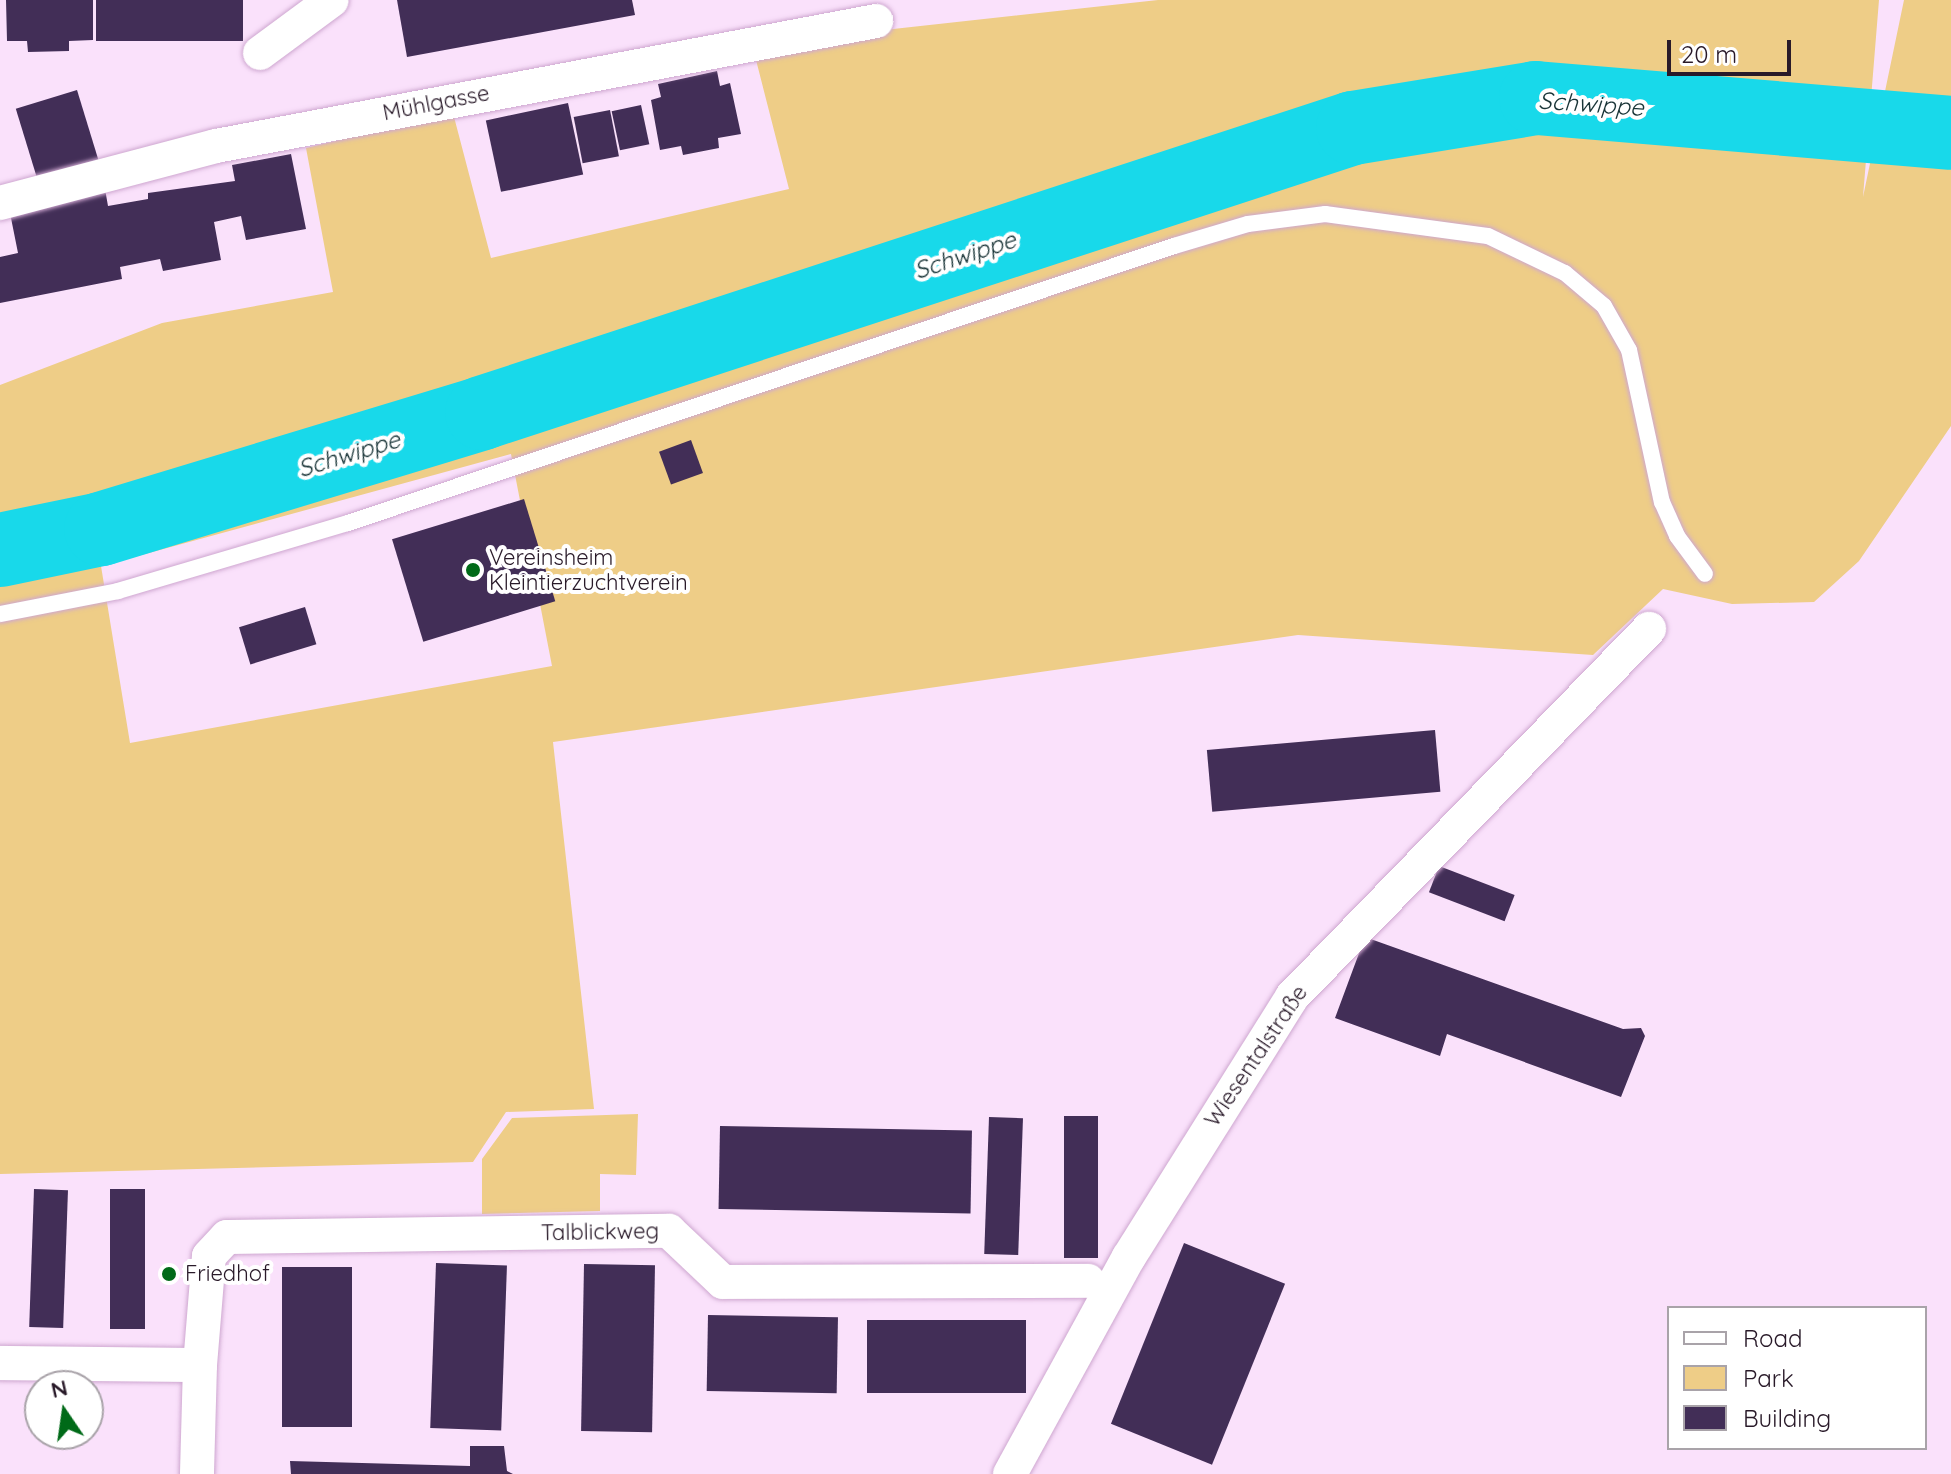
<!DOCTYPE html>
<html>
<head>
<meta charset="utf-8">
<style>
  body { margin:0 }
  #map { position:relative; width:1951px; height:1474px; overflow:hidden; background:#fae1fb; font-family:Quicksand,sans-serif }
  div>[style] { position:absolute }
  .green>* { inset:0; background:#eecd87 }
  .river>* { height:74px; margin:-37px; padding:0 37px; transform-origin:37px; border-radius:37px; background:#18d9ea }
  .building>* { inset:0; background:#422e57; transform-origin:0 0 }
  .roads { filter:drop-shadow(0 0 2px #cea7d0) drop-shadow(0 0 2px #cea7d0) }
  .lane>* { height:16px; margin:-8px; padding:0 8px; transform-origin:8px; border-radius:8px; background:#fff }
  .street>* { height:34px; margin:-17px; padding:0 17px; transform-origin:17px; border-radius:17px; background:#fff }
  .dots>* { width:22px; height:22px; translate:-50% -50%; box-sizing:border-box; border:4px solid #fff; border-radius:50% }
  span { translate:-50% -50%; white-space:nowrap; text-align:center; line-height:1.15; -webkit-text-stroke:8px #fff; paint-order:stroke }
  .street-label { font-size:22px; color:#291a29 }
  .poi-label { font-size:22px; color:#291a29 }
  .left { translate:0 -50%; text-align:left }
  .water-label { font-size:24px; color:#193437; font-style:italic }
  .legend { position:absolute; left:1667px; top:1306px; width:260px; height:144px; box-sizing:border-box; background:#fff; border:2px solid #a9a3a9; margin:0; padding:10px 14px; list-style:none; font-size:24px; color:#291a29 }
  .legend li { display:flex; align-items:center; gap:16px; height:40px }
  .legend b { width:40px; border:2px solid #a9a3a9 }
  .north { position:absolute; left:24px; top:1370px; width:80px; height:80px; box-sizing:border-box; background:#fff; border:2px solid #a9a3a9; border-radius:50%; rotate:347deg; font-size:22px; font-weight:700; line-height:32px; text-align:center; color:#291a29 }
  .north::after { content:''; display:block; margin:auto; width:28px; height:36px; background:#006a18; clip-path:polygon(50% 0,100% 100%,50% 72%,0 100%) }
  .scale { position:absolute; left:1667px; top:40px; width:124px; height:36px; box-sizing:border-box; border:4px solid #291a29; border-top:0; padding-left:10px; font-size:24px; line-height:28px; white-space:nowrap; color:#291a29; -webkit-text-stroke:6px #fff; paint-order:stroke }
</style>
</head>
<body>
<div id="map">
  <div class="green">
    <div style="clip-path:polygon(evenodd,1158px 0,1879px 0,1863px 197px,1904px 0,1951px 0,1951px 426px,1859px 561px,1814px 602px,1732px 604px,1663px 589px,1593px 655px,1298px 635px,553px 742px,594px 1109px,506px 1112px,473px 1162px,0 1174px,0 385px,162px 323px,333px 292px,306px 148px,453px 113px,491px 258px,789px 189px,755px 56px,875px 31px,1158px 0,511px 454px,552px 666px,130px 743px,101px 566px,511px 454px)"></div>
    <div style="clip-path:polygon(638px 1114px,636px 1175px,600px 1174px,600px 1211px,482px 1214px,482px 1159px,512px 1118px)"></div>
  </div>
  <div class="river">
    <div style="left:0;top:550px;width:103px;rotate:-11.7deg"></div>
    <div style="left:101px;top:529px;width:398px;rotate:-16.9deg"></div>
    <div style="left:482px;top:413px;width:916px;rotate:-18.12deg"></div>
    <div style="left:1353px;top:128px;width:185px;rotate:-9.3deg"></div>
    <div style="left:1536px;top:98px;width:416px;rotate:4.8deg"></div>
  </div>
  <div class="building">
    <div style="clip-path:polygon(6px 0,93px 0,93px 40px,69px 41px,69px 51px,28px 52px,27px 41px,7px 41px)"></div>
    <div style="left:96px;top:0;width:147px;height:41px"></div>
    <div style="clip-path:polygon(397px 0,632px 0,635px 15px,407px 57px)"></div>
    <div style="clip-path:polygon(717px 71px,720px 86px,730px 83px,741px 134px,718px 138px,719px 148px,683px 155px,681px 146px,660px 150px,651px 100px,661px 97px,658px 84px)"></div>
    <div style="left:77px;top:90px;width:84px;height:64px;rotate:73deg"></div>
    <div style="left:568px;top:103px;width:73px;height:84px;rotate:78deg"></div>
    <div style="left:641px;top:105px;width:40px;height:30px;rotate:78deg"></div>
    <div style="left:610px;top:110px;width:47px;height:37px;rotate:79deg"></div>
    <div style="clip-path:polygon(291px 154px,306px 229px,246px 240px,241px 216px,214px 222px,221px 260px,163px 271px,160px 259px,120px 267px,122px 279px,0 303px,0 257px,18px 253px,9px 208px,105px 189px,108px 206px,148px 199px,148px 193px,235px 181px,232px 165px)"></div>
    <div style="left:691px;top:440px;width:35px;height:34px;rotate:70deg"></div>
    <div style="left:524px;top:499px;width:107px;height:138px;rotate:73deg"></div>
    <div style="left:305px;top:607px;width:39px;height:69px;rotate:73deg"></div>
    <div style="left:1435px;top:730px;width:62px;height:229px;rotate:85deg"></div>
    <div style="left:1439px;top:866px;width:81px;height:28px;rotate:21deg"></div>
    <div style="clip-path:polygon(1365px 937px,1623px 1029px,1641px 1028px,1645px 1036px,1621px 1097px,1447px 1034px,1440px 1056px,1335px 1018px)"></div>
    <div style="left:1064px;top:1116px;width:34px;height:142px"></div>
    <div style="left:989px;top:1117px;width:34px;height:137px;rotate:2deg"></div>
    <div style="left:720px;top:1126px;width:252px;height:83px;rotate:1deg"></div>
    <div style="left:34px;top:1189px;width:34px;height:138px;rotate:2deg"></div>
    <div style="left:110px;top:1189px;width:35px;height:140px"></div>
    <div style="left:1184px;top:1243px;width:109px;height:195px;rotate:22deg"></div>
    <div style="left:436px;top:1263px;width:71px;height:165px;rotate:2deg"></div>
    <div style="left:584px;top:1264px;width:71px;height:167px;rotate:1deg"></div>
    <div style="left:282px;top:1267px;width:70px;height:160px"></div>
    <div style="left:708px;top:1315px;width:130px;height:76px;rotate:1deg"></div>
    <div style="left:867px;top:1320px;width:159px;height:73px"></div>
    <div style="clip-path:polygon(470px 1446px,504px 1446px,507px 1471px,513px 1474px,291px 1474px,290px 1461px,470px 1466px)"></div>
  </div>
  <div class="roads">
    <div class="lane">
      <div style="left:0;top:614px;width:120px;rotate:-11deg"></div>
      <div style="left:118px;top:591px;width:240px;rotate:-16.5deg"></div>
      <div style="left:348px;top:523px;width:871px;rotate:-18.54deg"></div>
      <div style="left:1174px;top:246px;width:77px;rotate:-16.6deg"></div>
      <div style="left:1248px;top:224px;width:78px;rotate:-7.4deg"></div>
      <div style="left:1325px;top:214px;width:164px;rotate:7.7deg"></div>
      <div style="left:1488px;top:236px;width:85px;rotate:25.7deg"></div>
      <div style="left:1565px;top:273px;width:51px;rotate:40.2deg"></div>
      <div style="left:1604px;top:306px;width:51px;rotate:60.4deg"></div>
      <div style="left:1629px;top:350px;width:156px;rotate:77.8deg"></div>
      <div style="left:1662px;top:502px;width:37px;rotate:66deg"></div>
      <div style="left:1677px;top:536px;width:47px;rotate:53.6deg"></div>
    </div>
    <div class="street">
      <div style="left:260px;top:53px;width:89px;rotate:-36.4deg"></div>
      <div style="left:0;top:203px;width:223px;rotate:-14.8deg"></div>
      <div style="left:216px;top:146px;width:672px;rotate:-10.72deg"></div>
      <div style="left:0;top:1363px;width:200px;rotate:0.6deg"></div>
      <div style="left:200px;top:1365px;width:109px;rotate:91.6deg"></div>
      <div style="left:200px;top:1365px;width:109px;rotate:-85.3deg"></div>
      <div style="left:209px;top:1256px;width:26px;rotate:-47deg"></div>
      <div style="left:227px;top:1237px;width:442px;rotate:-0.8deg"></div>
      <div style="left:669px;top:1231px;width:74px;rotate:43.4deg"></div>
      <div style="left:723px;top:1282px;width:365px;rotate:-0.2deg"></div>
      <div style="left:1010px;top:1474px;width:247px;rotate:-61.3deg"></div>
      <div style="left:1129px;top:1257px;width:307px;rotate:-57.9deg"></div>
      <div style="left:1292px;top:997px;width:513px;rotate:-45.87deg"></div>
    </div>
  </div>
  <div class="dots">
    <div style="left:473px;top:570px;background:#006a18"></div>
    <div style="left:169px;top:1274px;background:#006a18"></div>
  </div>
  <div class="street-label">
    <span style="left:436px;top:103px;rotate:-11deg">Mühlgasse</span>
    <span style="left:1256px;top:1056px;rotate:-56deg">Wiesentalstraße</span>
    <span style="left:600px;top:1232px;rotate:-1deg">Talblickweg</span>
  </div>
  <div class="poi-label">
    <span class="left" style="left:489px;top:570px">Vereinsheim<br>Kleintierzuchtverein</span>
    <span class="left" style="left:185px;top:1274px">Friedhof</span>
  </div>
  <div class="water-label">
    <span style="left:1591px;top:104px;rotate:4deg">Schwippe</span>
    <span style="left:965px;top:255px;rotate:-18deg">Schwippe</span>
    <span style="left:349px;top:454px;rotate:-17deg">Schwippe</span>
  </div>
  <ul class="legend">
  <li><b style="height:10px;background:#fff"></b>Road</li>
  <li><b style="height:22px;background:#eecd87"></b>Park</li>
  <li><b style="height:22px;background:#422e57"></b>Building</li>
  </ul>
  <div class="north">N</div>
  <div class="scale">20 m</div>
</div>
</body>
</html>
